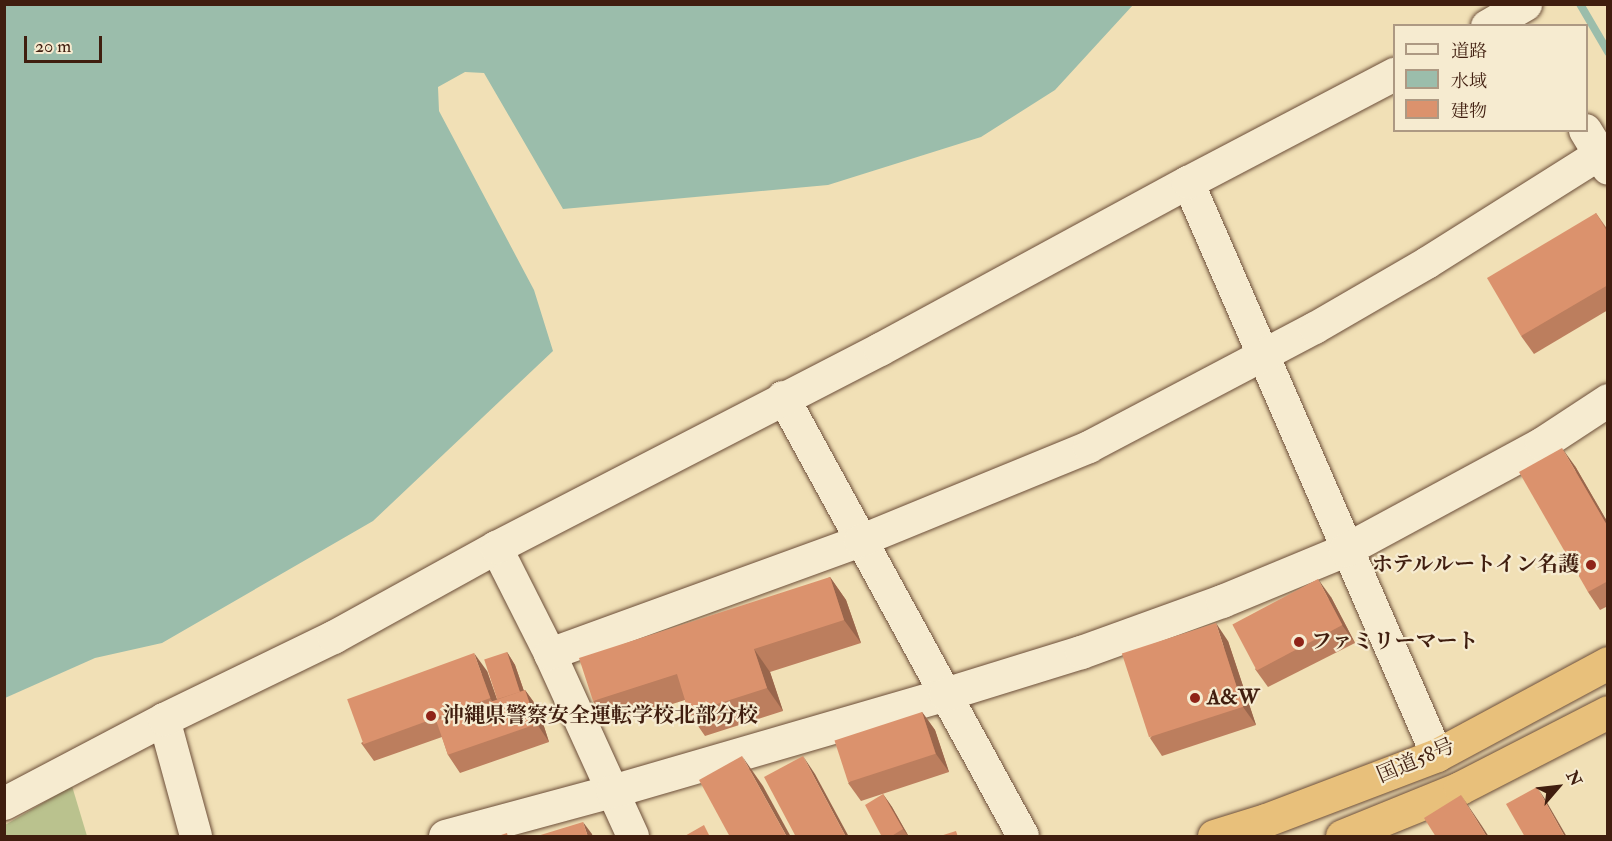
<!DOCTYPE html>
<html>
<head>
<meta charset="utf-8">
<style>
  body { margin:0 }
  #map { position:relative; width:1612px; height:841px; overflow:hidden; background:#f1e0b6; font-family:"IM FELL Double Pica","Noto Serif JP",serif }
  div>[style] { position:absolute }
  .green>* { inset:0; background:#bac28e }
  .water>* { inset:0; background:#9bbdab }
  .stream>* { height:8px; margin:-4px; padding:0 4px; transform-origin:4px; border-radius:4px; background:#9bbdab }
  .roads { filter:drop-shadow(0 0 2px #6c4e39) drop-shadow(0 0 2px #6c4e39) }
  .street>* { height:32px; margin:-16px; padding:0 16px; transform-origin:16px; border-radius:16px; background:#f6ebd0 }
  .secondary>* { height:33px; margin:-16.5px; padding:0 16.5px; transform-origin:16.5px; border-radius:16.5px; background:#f6ebd0 }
  .highway>* { height:33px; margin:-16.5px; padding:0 16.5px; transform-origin:16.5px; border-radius:16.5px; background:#e8c07b }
  .wall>* { inset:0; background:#bc7e5e }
  .shaded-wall>* { inset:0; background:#99664c }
  .building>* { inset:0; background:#db926d; transform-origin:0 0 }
  .dots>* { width:16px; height:16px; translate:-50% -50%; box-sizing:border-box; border:3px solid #f6ebd0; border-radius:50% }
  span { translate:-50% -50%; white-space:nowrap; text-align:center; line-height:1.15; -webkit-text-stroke:4.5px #f6ebd0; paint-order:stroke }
  .poi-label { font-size:21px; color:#401e0f; font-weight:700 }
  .right { translate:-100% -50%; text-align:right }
  .left { translate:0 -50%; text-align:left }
  .street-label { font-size:21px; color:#401e0f }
  .frame { position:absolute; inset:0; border:6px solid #401e0f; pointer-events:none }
  .legend { position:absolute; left:1393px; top:24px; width:195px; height:108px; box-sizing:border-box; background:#f6ebd0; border:2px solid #ad9983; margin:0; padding:8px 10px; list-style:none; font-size:18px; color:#401e0f }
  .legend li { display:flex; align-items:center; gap:12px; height:30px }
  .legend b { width:30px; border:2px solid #ad9983 }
  .north { position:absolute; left:1528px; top:757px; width:60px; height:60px; -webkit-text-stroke:4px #f6ebd0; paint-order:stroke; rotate:62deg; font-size:16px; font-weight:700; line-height:24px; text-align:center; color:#401e0f }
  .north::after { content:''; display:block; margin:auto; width:21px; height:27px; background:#401e0f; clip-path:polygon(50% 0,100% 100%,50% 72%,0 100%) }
  .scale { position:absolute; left:24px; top:36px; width:78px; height:27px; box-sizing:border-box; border:3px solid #401e0f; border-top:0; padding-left:8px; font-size:18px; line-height:21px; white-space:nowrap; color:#401e0f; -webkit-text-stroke:4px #f6ebd0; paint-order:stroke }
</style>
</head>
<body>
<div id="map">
  <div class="green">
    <div style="clip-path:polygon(72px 786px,87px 836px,5px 836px,5px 825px)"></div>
  </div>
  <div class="water">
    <div style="clip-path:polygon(5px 4px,1133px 4px,1133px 5px,1055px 90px,981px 137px,828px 185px,563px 209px,484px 73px,465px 72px,438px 87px,439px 111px,534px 290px,553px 351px,373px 521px,162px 643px,95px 658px,5px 698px)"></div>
  </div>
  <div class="stream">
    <div style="left:1580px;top:4px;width:56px;rotate:59.7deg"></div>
  </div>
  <div class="roads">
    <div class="street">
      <div style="left:1188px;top:182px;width:625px;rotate:66.51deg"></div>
      <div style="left:783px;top:397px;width:500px;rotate:61.33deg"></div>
      <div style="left:496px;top:547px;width:120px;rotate:63.2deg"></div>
      <div style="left:550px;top:654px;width:200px;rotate:65.5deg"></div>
      <div style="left:550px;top:654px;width:330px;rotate:-20deg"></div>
      <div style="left:860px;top:541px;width:248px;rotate:-22.3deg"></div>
      <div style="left:1089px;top:447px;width:255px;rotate:-27.8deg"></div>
      <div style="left:1315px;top:328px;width:129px;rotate:-30.1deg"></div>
      <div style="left:1427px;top:263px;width:204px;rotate:-32.2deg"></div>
      <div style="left:164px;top:719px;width:121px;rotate:74.7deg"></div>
    </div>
    <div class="secondary">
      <div style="left:1487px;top:26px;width:44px;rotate:-30.1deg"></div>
      <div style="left:1585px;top:130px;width:44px;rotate:58.8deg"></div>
      <div style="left:4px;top:803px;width:181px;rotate:-27.7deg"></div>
      <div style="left:164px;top:719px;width:188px;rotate:-25.9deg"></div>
      <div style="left:333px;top:637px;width:186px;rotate:-28.9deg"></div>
      <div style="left:496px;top:547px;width:432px;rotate:-27.3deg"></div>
      <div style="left:880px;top:349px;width:350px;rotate:-28.5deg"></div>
      <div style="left:1188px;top:182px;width:233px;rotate:-27.7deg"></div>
      <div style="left:445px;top:836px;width:173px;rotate:-15.1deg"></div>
      <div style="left:612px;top:791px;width:347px;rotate:-16.2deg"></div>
      <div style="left:945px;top:694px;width:142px;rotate:-17.2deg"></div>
      <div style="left:1081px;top:652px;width:150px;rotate:-19.9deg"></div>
      <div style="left:1222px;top:601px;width:133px;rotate:-22.5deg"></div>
      <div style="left:1345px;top:550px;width:223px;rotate:-28.4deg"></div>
      <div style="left:1541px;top:444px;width:80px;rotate:-33.3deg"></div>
    </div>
    <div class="highway">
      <div style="left:1214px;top:836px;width:54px;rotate:-17.1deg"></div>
      <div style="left:1266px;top:820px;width:183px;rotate:-20.8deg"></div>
      <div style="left:1437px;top:755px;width:194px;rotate:-28.3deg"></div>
      <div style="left:1342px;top:836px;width:127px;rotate:-22.1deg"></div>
      <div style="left:1460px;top:788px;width:166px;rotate:-27.2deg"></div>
    </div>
  </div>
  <div class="wall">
    <div style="clip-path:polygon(1596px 213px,1608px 230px,1608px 310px,1534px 354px,1521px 336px)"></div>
    <div style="clip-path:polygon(1575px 466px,1608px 523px,1608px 606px,1600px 610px,1588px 592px)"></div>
    <div style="clip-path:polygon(830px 577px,846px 600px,861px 643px,770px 672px,783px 711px,705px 736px,689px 713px,685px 700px,609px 724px,593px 701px)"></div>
    <div style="clip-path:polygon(1331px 597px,1355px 643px,1268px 687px,1255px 669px)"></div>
    <div style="clip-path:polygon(1228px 641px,1256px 725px,1162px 756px,1150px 738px)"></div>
    <div style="clip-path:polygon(507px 652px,515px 665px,524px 691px,525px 690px,538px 708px,549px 742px,460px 773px,448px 755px,442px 737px,374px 761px,361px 743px,487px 671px,497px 700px)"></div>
    <div style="clip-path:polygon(922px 712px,935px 730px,949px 772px,861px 801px,848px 783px)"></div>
    <div style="clip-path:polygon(883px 794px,892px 807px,909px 837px,882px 837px)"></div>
  </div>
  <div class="shaded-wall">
    <div style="clip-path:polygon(1562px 448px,1575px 466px,1608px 523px,1608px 527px)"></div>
    <div style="clip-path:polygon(830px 577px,846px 600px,861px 643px,844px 620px)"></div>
    <div style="clip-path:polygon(1318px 579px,1331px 597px,1355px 643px,1342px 625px)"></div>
    <div style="clip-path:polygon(1216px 623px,1228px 641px,1256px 725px,1243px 707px)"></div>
    <div style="clip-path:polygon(754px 649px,770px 672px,783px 711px,767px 688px)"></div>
    <div style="clip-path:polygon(507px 652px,515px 665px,529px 706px,520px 693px)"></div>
    <div style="clip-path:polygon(474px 653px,487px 671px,503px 716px,490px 698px)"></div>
    <div style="clip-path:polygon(525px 690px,538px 708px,549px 742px,537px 724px)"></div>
    <div style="clip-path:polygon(922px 712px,935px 730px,949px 772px,936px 754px)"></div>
    <div style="clip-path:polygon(742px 756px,763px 786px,791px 837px,787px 837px)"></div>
    <div style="clip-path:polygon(803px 756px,815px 774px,849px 837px,846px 837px)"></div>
    <div style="clip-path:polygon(1537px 787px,1545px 799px,1567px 837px,1565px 837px)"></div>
    <div style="clip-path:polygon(883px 794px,892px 807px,909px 837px,903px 829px)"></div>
    <div style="clip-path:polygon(1461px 795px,1482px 826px,1489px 837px,1487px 837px)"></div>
    <div style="clip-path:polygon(583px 822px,592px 834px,593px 837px,588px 837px)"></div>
  </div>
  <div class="building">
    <div style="clip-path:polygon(1596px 213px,1608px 233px,1608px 285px,1521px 336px,1487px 278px)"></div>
    <div style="clip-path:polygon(1562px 448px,1608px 527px,1608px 581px,1588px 592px,1519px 472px)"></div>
    <div style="clip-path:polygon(830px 577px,844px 620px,754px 649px,767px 688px,689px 713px,677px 674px,593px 701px,579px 658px)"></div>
    <div style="left:1318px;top:579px;width:52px;height:97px;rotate:62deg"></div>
    <div style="left:1216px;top:623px;width:88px;height:99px;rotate:72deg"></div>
    <div style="left:507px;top:652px;width:42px;height:24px;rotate:72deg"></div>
    <div style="left:474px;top:653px;width:48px;height:135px;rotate:70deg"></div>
    <div style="left:525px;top:690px;width:36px;height:94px;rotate:71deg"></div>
    <div style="left:922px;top:712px;width:44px;height:92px;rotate:72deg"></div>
    <div style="clip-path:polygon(742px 756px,787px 837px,730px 837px,699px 780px)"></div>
    <div style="clip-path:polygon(803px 756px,846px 837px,796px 837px,764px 777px)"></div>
    <div style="clip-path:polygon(1537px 787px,1565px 837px,1525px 837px,1506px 804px)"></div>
    <div style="clip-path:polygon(883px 794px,903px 829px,890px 837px,882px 837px,865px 805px)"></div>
    <div style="clip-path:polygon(1461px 795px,1487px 837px,1436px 837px,1424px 818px)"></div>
    <div style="clip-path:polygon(583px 822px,588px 837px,534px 837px)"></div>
    <div style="clip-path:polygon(704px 825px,710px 837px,683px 837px)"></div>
    <div style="clip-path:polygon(956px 831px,958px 837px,937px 837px)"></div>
    <div style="clip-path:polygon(507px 833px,508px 837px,495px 837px)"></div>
  </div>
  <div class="dots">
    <div style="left:1591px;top:565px;background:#8f2418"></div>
    <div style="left:1299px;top:642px;background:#8f2418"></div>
    <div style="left:1195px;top:698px;background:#8f2418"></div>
    <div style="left:431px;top:716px;background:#8f2418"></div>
  </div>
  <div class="poi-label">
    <span class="right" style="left:1579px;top:565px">ホテルルートイン名護</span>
    <span class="left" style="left:1311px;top:642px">ファミリーマート</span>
    <span class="left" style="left:1207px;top:698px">A&amp;W</span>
    <span class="left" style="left:443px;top:716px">沖縄県警察安全運転学校北部分校</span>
  </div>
  <div class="street-label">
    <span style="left:1416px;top:761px;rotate:-23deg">国道58号</span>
  </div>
  <div class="frame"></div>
  <ul class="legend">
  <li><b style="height:8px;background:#f6ebd0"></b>道路</li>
  <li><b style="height:16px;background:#9bbdab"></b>水域</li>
  <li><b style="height:16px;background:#db926d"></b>建物</li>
  </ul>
  <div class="north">N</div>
  <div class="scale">20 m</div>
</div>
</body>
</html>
